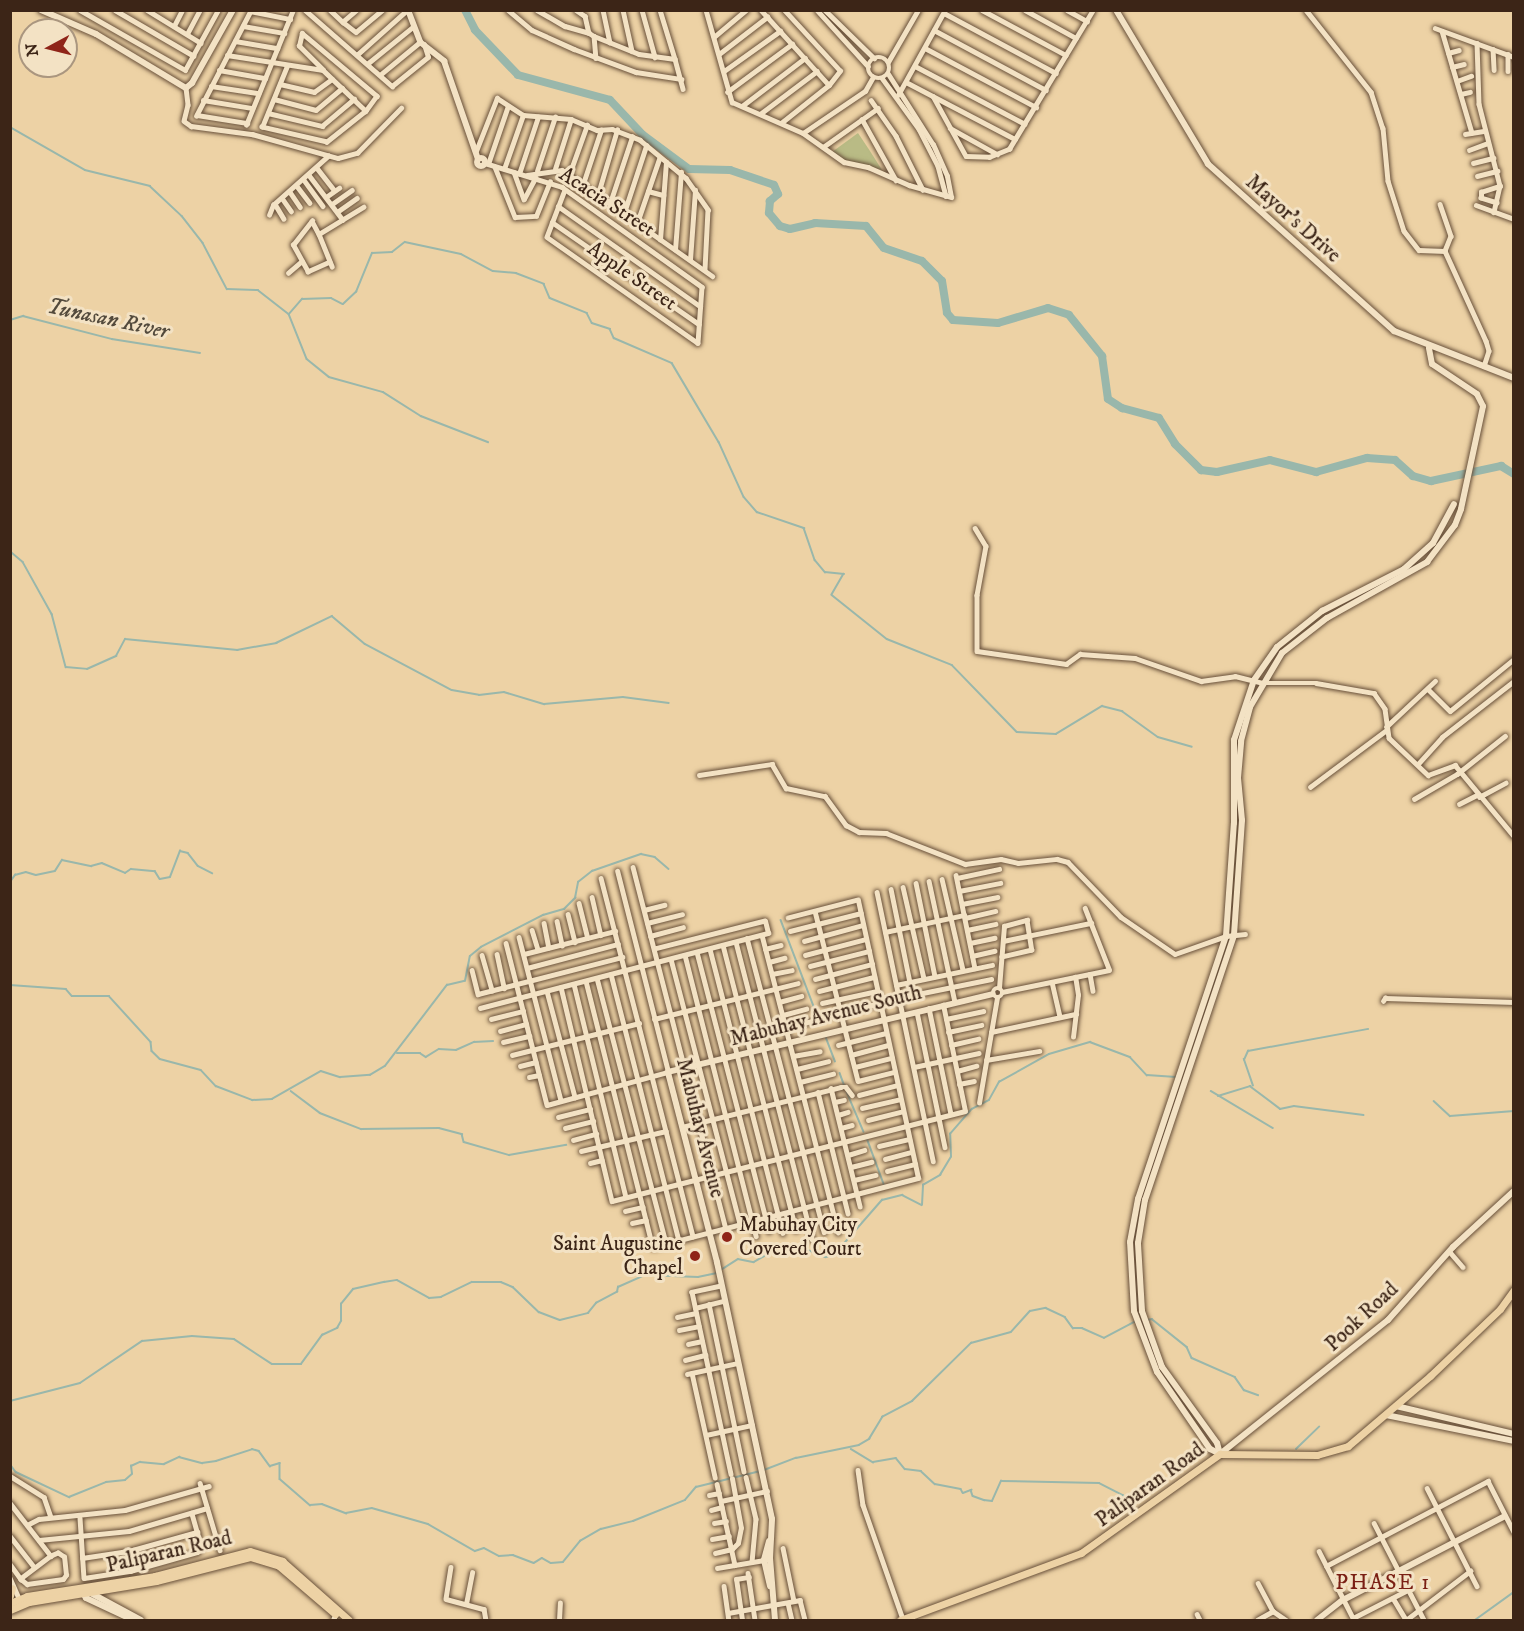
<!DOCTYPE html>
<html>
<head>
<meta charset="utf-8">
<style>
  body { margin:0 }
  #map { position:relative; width:1524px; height:1631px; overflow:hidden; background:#edd2a5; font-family:"IM FELL DW Pica",serif }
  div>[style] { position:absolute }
  .green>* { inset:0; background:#b9bb85 }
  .stream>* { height:1.5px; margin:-0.75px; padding:0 0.75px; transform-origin:0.75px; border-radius:0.75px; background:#99b7ab }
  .river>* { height:8px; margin:-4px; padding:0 4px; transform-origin:4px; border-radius:4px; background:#99b7ab }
  .roads { filter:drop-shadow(0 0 2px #68503a) drop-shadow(0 0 2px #68503a) }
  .street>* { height:4.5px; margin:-2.25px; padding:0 2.25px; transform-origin:2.25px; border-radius:2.25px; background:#f3e2c4 }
  .street>.ring { margin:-2.25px; padding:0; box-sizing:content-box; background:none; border:4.5px solid #f3e2c4; border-radius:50% }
  .secondary>* { height:6px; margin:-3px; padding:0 3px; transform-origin:3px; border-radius:3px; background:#f3e2c4 }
  .secondary>.ring { margin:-3px; padding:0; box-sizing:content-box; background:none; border:6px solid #f3e2c4; border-radius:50% }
  .primary>* { height:7px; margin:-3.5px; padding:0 3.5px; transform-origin:3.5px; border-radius:3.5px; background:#edd2a5 }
  .dots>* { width:16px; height:16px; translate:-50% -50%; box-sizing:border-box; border:3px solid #f3e2c4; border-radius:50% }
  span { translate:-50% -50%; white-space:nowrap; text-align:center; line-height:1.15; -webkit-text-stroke:6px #f3e2c4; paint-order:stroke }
  .street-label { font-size:21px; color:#3c2517 }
  .poi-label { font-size:21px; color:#3c2517 }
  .left { translate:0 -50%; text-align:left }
  .right { translate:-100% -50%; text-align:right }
  .water-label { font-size:22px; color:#534a3c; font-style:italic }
  .neighbourhood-label { font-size:22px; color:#7a1f14; letter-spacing:1.5px }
  .frame { position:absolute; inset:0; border:12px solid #3c2517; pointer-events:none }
  .north { position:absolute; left:18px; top:18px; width:60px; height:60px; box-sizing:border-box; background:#f3e2c4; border:2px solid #aa967f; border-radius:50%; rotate:263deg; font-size:16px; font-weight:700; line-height:24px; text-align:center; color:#3c2517 }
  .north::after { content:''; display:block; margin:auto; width:21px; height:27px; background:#8f2418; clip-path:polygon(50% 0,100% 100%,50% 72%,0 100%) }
</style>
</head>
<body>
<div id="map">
  <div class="green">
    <div style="clip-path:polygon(858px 133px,870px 151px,882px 170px,845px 161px,832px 152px)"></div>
  </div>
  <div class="stream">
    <div style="left:10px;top:127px;width:86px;rotate:29.8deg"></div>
    <div style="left:85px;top:170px;width:67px;rotate:13.8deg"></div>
    <div style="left:150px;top:186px;width:44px;rotate:43.2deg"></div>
    <div style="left:182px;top:216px;width:34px;rotate:52deg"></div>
    <div style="left:203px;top:243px;width:52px;rotate:62.4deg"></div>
    <div style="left:227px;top:289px;width:31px;rotate:2deg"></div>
    <div style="left:258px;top:290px;width:39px;rotate:38deg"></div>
    <div style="left:289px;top:314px;width:48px;rotate:68.2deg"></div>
    <div style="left:307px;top:359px;width:28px;rotate:39deg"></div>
    <div style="left:329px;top:377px;width:56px;rotate:15.5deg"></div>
    <div style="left:383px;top:392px;width:45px;rotate:32.3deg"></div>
    <div style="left:421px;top:416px;width:72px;rotate:21.2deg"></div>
    <div style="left:289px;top:314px;width:20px;rotate:-49deg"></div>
    <div style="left:302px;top:299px;width:29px;rotate:-2deg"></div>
    <div style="left:331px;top:298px;width:13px;rotate:27deg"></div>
    <div style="left:343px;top:304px;width:18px;rotate:-43deg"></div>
    <div style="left:356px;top:292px;width:42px;rotate:-67.7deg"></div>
    <div style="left:372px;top:253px;width:20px;rotate:-3deg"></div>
    <div style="left:392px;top:252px;width:16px;rotate:-38deg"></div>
    <div style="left:405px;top:242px;width:57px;rotate:12.1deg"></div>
    <div style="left:461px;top:254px;width:36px;rotate:28deg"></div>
    <div style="left:493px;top:271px;width:23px;rotate:5deg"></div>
    <div style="left:516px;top:273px;width:30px;rotate:21deg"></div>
    <div style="left:544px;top:284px;width:15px;rotate:67deg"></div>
    <div style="left:550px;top:298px;width:40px;rotate:22deg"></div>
    <div style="left:587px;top:313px;width:11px;rotate:63deg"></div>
    <div style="left:592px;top:323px;width:19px;rotate:18deg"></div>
    <div style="left:610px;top:329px;width:10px;rotate:66deg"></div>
    <div style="left:614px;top:338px;width:63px;rotate:23.3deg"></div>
    <div style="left:672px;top:363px;width:92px;rotate:59.3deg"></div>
    <div style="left:719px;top:442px;width:60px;rotate:65.6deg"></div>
    <div style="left:744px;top:497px;width:20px;rotate:49deg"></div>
    <div style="left:757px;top:512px;width:50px;rotate:18.8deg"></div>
    <div style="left:804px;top:528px;width:34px;rotate:71deg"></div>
    <div style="left:815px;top:560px;width:16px;rotate:50deg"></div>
    <div style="left:825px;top:572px;width:19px;rotate:6deg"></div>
    <div style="left:844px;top:574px;width:24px;rotate:120deg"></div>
    <div style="left:832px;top:595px;width:70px;rotate:38.7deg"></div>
    <div style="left:887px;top:639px;width:70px;rotate:21.8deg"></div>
    <div style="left:952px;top:665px;width:93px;rotate:45.9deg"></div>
    <div style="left:1017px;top:732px;width:39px;rotate:3deg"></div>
    <div style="left:1056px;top:734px;width:54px;rotate:-31.3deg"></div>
    <div style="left:1102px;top:706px;width:21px;rotate:14deg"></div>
    <div style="left:1122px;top:711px;width:44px;rotate:35.8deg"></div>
    <div style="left:1158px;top:737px;width:35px;rotate:16deg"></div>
    <div style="left:10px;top:320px;width:14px;rotate:-17deg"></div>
    <div style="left:23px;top:316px;width:92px;rotate:14.5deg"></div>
    <div style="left:112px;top:339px;width:89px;rotate:9deg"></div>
    <div style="left:10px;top:551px;width:17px;rotate:40deg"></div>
    <div style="left:23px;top:562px;width:60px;rotate:60.9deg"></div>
    <div style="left:52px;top:614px;width:55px;rotate:75.2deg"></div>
    <div style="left:66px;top:667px;width:21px;rotate:5deg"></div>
    <div style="left:87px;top:669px;width:32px;rotate:-24deg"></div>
    <div style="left:116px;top:656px;width:19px;rotate:-62deg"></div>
    <div style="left:125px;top:639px;width:113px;rotate:5.6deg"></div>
    <div style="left:237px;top:650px;width:40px;rotate:-10deg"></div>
    <div style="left:276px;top:643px;width:62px;rotate:-25.7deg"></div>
    <div style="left:332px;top:616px;width:43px;rotate:40.3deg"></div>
    <div style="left:365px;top:644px;width:98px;rotate:27.9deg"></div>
    <div style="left:452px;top:690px;width:27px;rotate:10deg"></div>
    <div style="left:479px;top:695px;width:25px;rotate:-7deg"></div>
    <div style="left:504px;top:692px;width:42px;rotate:16.7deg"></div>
    <div style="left:544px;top:704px;width:79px;rotate:-5.1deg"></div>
    <div style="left:623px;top:697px;width:46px;rotate:7.4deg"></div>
    <div style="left:10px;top:882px;width:9px;rotate:-54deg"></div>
    <div style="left:15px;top:875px;width:11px;rotate:-15deg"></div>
    <div style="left:26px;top:872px;width:10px;rotate:17deg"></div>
    <div style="left:36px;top:875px;width:19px;rotate:-12deg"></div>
    <div style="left:55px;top:871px;width:13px;rotate:-58deg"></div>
    <div style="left:62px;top:860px;width:30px;rotate:12deg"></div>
    <div style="left:91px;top:866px;width:11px;rotate:-15deg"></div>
    <div style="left:102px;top:863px;width:25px;rotate:23deg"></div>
    <div style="left:125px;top:873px;width:7px;rotate:-34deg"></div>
    <div style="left:131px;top:869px;width:24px;rotate:5deg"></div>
    <div style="left:155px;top:871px;width:9px;rotate:58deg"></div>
    <div style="left:160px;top:879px;width:10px;rotate:-11deg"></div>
    <div style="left:170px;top:877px;width:28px;rotate:-69deg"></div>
    <div style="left:180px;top:851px;width:8px;rotate:14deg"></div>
    <div style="left:188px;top:853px;width:16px;rotate:52deg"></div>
    <div style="left:198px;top:866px;width:16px;rotate:27deg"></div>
    <div style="left:781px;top:920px;width:112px;rotate:69.1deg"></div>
    <div style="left:10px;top:985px;width:56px;rotate:4.1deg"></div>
    <div style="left:66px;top:989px;width:9px;rotate:49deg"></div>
    <div style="left:72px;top:996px;width:37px"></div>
    <div style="left:109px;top:996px;width:62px;rotate:47.6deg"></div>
    <div style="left:151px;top:1042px;width:9px;rotate:84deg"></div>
    <div style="left:152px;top:1051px;width:11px;rotate:45deg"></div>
    <div style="left:160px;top:1059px;width:42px;rotate:15deg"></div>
    <div style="left:201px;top:1070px;width:22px;rotate:47deg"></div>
    <div style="left:216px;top:1086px;width:39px;rotate:21deg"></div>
    <div style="left:252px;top:1100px;width:20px;rotate:-3deg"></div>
    <div style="left:272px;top:1099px;width:56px;rotate:-29.7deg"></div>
    <div style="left:321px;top:1071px;width:20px;rotate:18deg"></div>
    <div style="left:340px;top:1077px;width:30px;rotate:-4deg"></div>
    <div style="left:370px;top:1075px;width:17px;rotate:-31deg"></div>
    <div style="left:385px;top:1066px;width:102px;rotate:-52.6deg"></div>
    <div style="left:447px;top:985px;width:18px;rotate:-13deg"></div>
    <div style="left:465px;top:981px;width:25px;rotate:-79deg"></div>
    <div style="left:470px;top:956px;width:14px;rotate:-39deg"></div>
    <div style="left:481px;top:947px;width:70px;rotate:-27.3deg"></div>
    <div style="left:543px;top:915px;width:22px;rotate:-16deg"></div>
    <div style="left:564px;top:909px;width:16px;rotate:-45deg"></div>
    <div style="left:575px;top:898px;width:16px;rotate:-79deg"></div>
    <div style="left:578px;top:882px;width:18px;rotate:-38deg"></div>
    <div style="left:592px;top:871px;width:52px;rotate:-19.1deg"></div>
    <div style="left:641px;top:854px;width:14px;rotate:12deg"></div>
    <div style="left:655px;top:857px;width:18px;rotate:41deg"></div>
    <div style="left:826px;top:1037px;width:26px;rotate:69deg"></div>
    <div style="left:397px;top:1053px;width:23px"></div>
    <div style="left:420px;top:1053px;width:7px;rotate:34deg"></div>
    <div style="left:426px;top:1057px;width:15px;rotate:-32deg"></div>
    <div style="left:439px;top:1049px;width:17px;rotate:3deg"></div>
    <div style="left:456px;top:1050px;width:20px;rotate:-24deg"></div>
    <div style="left:474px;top:1042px;width:19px;rotate:-3deg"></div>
    <div style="left:840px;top:1073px;width:12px;rotate:70deg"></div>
    <div style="left:1253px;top:1086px;width:28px;rotate:-109deg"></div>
    <div style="left:1244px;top:1060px;width:10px;rotate:-66deg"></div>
    <div style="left:1248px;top:1051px;width:122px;rotate:-10.4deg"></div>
    <div style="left:291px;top:1091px;width:36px;rotate:37deg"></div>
    <div style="left:320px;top:1113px;width:44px;rotate:21.3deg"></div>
    <div style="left:361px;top:1129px;width:78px;rotate:-0.7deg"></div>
    <div style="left:439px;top:1128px;width:24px;rotate:15deg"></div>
    <div style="left:462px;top:1134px;width:8px;rotate:76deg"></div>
    <div style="left:464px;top:1142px;width:47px;rotate:16.1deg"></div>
    <div style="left:509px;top:1155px;width:58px;rotate:-10deg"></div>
    <div style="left:1211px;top:1091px;width:72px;rotate:30.8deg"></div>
    <div style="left:847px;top:1092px;width:43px;rotate:67deg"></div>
    <div style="left:1218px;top:1096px;width:34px;rotate:-17deg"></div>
    <div style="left:1250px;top:1086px;width:38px;rotate:37deg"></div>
    <div style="left:1280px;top:1109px;width:14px;rotate:-12deg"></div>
    <div style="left:1294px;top:1106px;width:70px;rotate:7.4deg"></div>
    <div style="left:1434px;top:1101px;width:22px;rotate:43deg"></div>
    <div style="left:1450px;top:1116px;width:64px;rotate:-4.5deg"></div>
    <div style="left:867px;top:1138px;width:49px;rotate:69.7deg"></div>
    <div style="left:721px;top:1270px;width:20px;rotate:-33deg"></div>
    <div style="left:738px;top:1259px;width:16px;rotate:11deg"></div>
    <div style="left:754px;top:1262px;width:34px;rotate:-30deg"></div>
    <div style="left:783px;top:1245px;width:10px;rotate:-6deg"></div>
    <div style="left:793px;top:1244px;width:35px;rotate:22deg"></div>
    <div style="left:826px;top:1257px;width:8px;rotate:-14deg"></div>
    <div style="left:834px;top:1255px;width:73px;rotate:-48.9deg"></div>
    <div style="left:882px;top:1200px;width:21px;rotate:-14deg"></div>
    <div style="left:902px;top:1195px;width:22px;rotate:27deg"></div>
    <div style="left:922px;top:1205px;width:20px;rotate:-87deg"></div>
    <div style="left:923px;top:1185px;width:20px;rotate:-30deg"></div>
    <div style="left:940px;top:1175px;width:21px;rotate:-59deg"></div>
    <div style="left:951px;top:1157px;width:23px;rotate:-92deg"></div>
    <div style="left:950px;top:1134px;width:33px;rotate:-49deg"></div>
    <div style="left:972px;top:1109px;width:19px;rotate:-28deg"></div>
    <div style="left:989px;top:1100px;width:21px;rotate:-61deg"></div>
    <div style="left:999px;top:1082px;width:57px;rotate:-29.2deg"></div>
    <div style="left:1049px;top:1054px;width:43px;rotate:-16.3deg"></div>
    <div style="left:1090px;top:1042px;width:43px;rotate:20.6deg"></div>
    <div style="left:1130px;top:1057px;width:25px;rotate:47deg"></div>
    <div style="left:1147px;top:1075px;width:29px;rotate:4deg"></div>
    <div style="left:1147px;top:1320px;width:5px;rotate:-11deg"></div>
    <div style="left:1152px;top:1319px;width:45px;rotate:38.7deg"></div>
    <div style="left:1187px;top:1347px;width:12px;rotate:66deg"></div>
    <div style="left:1192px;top:1358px;width:47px;rotate:23.8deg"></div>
    <div style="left:1235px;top:1377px;width:16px;rotate:55deg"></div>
    <div style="left:1244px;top:1390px;width:15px;rotate:20deg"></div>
    <div style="left:10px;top:1401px;width:72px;rotate:-14.4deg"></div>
    <div style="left:80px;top:1383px;width:75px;rotate:-34.1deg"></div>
    <div style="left:142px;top:1341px;width:50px;rotate:-5.7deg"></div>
    <div style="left:192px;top:1336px;width:42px;rotate:4.1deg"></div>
    <div style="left:234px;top:1339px;width:45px;rotate:33.3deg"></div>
    <div style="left:272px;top:1364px;width:29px"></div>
    <div style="left:301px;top:1364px;width:36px;rotate:-54deg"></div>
    <div style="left:322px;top:1335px;width:17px;rotate:-25deg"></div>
    <div style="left:337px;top:1328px;width:8px;rotate:-60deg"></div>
    <div style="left:341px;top:1321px;width:17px;rotate:-90deg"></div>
    <div style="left:341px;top:1304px;width:19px;rotate:-51deg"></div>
    <div style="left:353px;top:1289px;width:32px;rotate:-13deg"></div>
    <div style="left:384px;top:1282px;width:13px;rotate:-9deg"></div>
    <div style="left:397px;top:1280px;width:37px;rotate:29deg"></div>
    <div style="left:429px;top:1298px;width:12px;rotate:-5deg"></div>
    <div style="left:441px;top:1297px;width:34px;rotate:-26deg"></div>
    <div style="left:472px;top:1282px;width:29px"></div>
    <div style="left:501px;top:1282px;width:13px;rotate:23deg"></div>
    <div style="left:513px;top:1287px;width:36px;rotate:44deg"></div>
    <div style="left:539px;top:1312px;width:22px;rotate:21deg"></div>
    <div style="left:560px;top:1320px;width:29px;rotate:-14deg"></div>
    <div style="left:588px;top:1313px;width:13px;rotate:-51deg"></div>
    <div style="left:596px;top:1303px;width:24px;rotate:-28deg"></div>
    <div style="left:617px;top:1292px;width:5px;rotate:-79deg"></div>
    <div style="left:618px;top:1287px;width:30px;rotate:-24deg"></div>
    <div style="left:645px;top:1275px;width:53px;rotate:2.2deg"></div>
    <div style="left:698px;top:1277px;width:19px;rotate:-12deg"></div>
    <div style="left:851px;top:1449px;width:26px;rotate:31deg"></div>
    <div style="left:873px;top:1462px;width:23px;rotate:-10deg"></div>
    <div style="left:896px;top:1458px;width:14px;rotate:51deg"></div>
    <div style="left:905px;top:1469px;width:16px;rotate:7deg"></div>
    <div style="left:921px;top:1471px;width:19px;rotate:43deg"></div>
    <div style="left:935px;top:1484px;width:26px;rotate:11deg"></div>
    <div style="left:961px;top:1489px;width:4px;rotate:63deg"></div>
    <div style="left:963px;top:1493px;width:9px;rotate:-21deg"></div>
    <div style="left:971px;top:1490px;width:6px;rotate:72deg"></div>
    <div style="left:973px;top:1496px;width:12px;rotate:20deg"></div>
    <div style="left:984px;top:1500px;width:8px;rotate:7deg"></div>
    <div style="left:992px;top:1501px;width:22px;rotate:-66deg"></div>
    <div style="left:1001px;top:1481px;width:98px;rotate:1.2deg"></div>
    <div style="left:1099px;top:1483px;width:27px;rotate:27deg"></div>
    <div style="left:1123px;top:1495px;width:19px;rotate:51deg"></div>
    <div style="left:1296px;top:1449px;width:32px;rotate:-44deg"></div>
    <div style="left:10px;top:1464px;width:10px;rotate:53deg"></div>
    <div style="left:16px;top:1472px;width:59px;rotate:25.3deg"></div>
    <div style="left:69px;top:1497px;width:40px;rotate:-22deg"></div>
    <div style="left:106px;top:1482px;width:19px;rotate:-6deg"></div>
    <div style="left:125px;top:1480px;width:9px;rotate:-41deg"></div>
    <div style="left:132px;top:1474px;width:8px;rotate:-97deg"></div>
    <div style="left:131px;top:1466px;width:10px;rotate:-24deg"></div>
    <div style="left:140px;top:1462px;width:24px;rotate:5deg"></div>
    <div style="left:164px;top:1464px;width:17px;rotate:-25deg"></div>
    <div style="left:179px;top:1457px;width:24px;rotate:15deg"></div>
    <div style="left:202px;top:1463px;width:14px;rotate:-8deg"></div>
    <div style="left:216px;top:1461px;width:38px;rotate:-18deg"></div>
    <div style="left:252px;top:1449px;width:7px;rotate:16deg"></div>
    <div style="left:259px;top:1451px;width:19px;rotate:54deg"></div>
    <div style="left:270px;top:1466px;width:10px;rotate:-17deg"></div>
    <div style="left:280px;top:1463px;width:16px;rotate:90deg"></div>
    <div style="left:280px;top:1479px;width:40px;rotate:41deg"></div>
    <div style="left:310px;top:1505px;width:12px;rotate:-5deg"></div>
    <div style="left:322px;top:1504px;width:26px;rotate:21deg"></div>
    <div style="left:346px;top:1513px;width:26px;rotate:-11deg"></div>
    <div style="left:372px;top:1508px;width:58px;rotate:15.9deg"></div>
    <div style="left:428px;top:1524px;width:54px;rotate:29.9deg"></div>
    <div style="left:475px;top:1551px;width:9px;rotate:-18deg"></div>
    <div style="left:484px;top:1548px;width:17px;rotate:28deg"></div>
    <div style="left:499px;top:1556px;width:14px;rotate:-4deg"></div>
    <div style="left:513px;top:1555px;width:22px;rotate:21deg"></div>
    <div style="left:534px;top:1563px;width:9px;rotate:-32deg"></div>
    <div style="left:542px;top:1558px;width:10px;rotate:29deg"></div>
    <div style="left:551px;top:1563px;width:12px;rotate:-5deg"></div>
    <div style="left:563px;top:1562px;width:27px;rotate:-51deg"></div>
    <div style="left:580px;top:1541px;width:24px;rotate:-30deg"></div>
    <div style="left:601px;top:1529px;width:33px;rotate:-14deg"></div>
    <div style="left:633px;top:1521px;width:56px;rotate:-22deg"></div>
    <div style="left:685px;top:1500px;width:17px;rotate:-50deg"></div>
    <div style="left:696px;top:1487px;width:66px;rotate:-14deg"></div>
    <div style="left:764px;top:1470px;width:34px;rotate:-21deg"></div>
    <div style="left:796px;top:1458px;width:64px;rotate:-11.7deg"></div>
    <div style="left:859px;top:1445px;width:12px;rotate:-31deg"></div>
    <div style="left:869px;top:1439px;width:26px;rotate:-59deg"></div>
    <div style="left:882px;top:1417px;width:34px;rotate:-28deg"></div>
    <div style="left:912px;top:1401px;width:83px;rotate:-44.5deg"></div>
    <div style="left:971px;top:1343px;width:41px;rotate:-15.4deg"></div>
    <div style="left:1011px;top:1332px;width:28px;rotate:-48deg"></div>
    <div style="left:1030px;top:1311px;width:16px;rotate:-11deg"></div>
    <div style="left:1046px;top:1308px;width:21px;rotate:25deg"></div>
    <div style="left:1065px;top:1317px;width:14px;rotate:54deg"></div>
    <div style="left:1073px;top:1328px;width:9px"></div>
    <div style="left:1082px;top:1328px;width:24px;rotate:24deg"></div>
    <div style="left:1104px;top:1338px;width:36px;rotate:-28deg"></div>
    <div style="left:1475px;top:1620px;width:48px;rotate:-35.7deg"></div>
  </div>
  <div class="river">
    <div style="left:465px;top:10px;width:22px;rotate:63deg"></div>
    <div style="left:475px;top:30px;width:62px;rotate:46.3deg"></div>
    <div style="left:518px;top:75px;width:95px;rotate:15.2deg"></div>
    <div style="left:610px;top:100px;width:48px;rotate:46.7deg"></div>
    <div style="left:643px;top:135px;width:57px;rotate:36.5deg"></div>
    <div style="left:689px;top:169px;width:41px;rotate:1.4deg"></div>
    <div style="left:730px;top:170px;width:46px;rotate:18.8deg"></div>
    <div style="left:774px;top:185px;width:10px;rotate:66deg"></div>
    <div style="left:778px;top:194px;width:11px;rotate:139deg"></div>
    <div style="left:770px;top:201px;width:12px;rotate:95deg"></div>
    <div style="left:769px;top:213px;width:17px;rotate:50deg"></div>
    <div style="left:780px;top:226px;width:10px;rotate:17deg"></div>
    <div style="left:790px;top:229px;width:26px;rotate:-13deg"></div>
    <div style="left:815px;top:223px;width:51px;rotate:3.4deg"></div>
    <div style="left:866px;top:226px;width:28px;rotate:51deg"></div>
    <div style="left:884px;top:248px;width:40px;rotate:18.9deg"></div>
    <div style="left:922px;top:261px;width:28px;rotate:45deg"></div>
    <div style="left:942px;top:281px;width:32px;rotate:81deg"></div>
    <div style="left:947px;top:313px;width:9px;rotate:49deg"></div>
    <div style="left:953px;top:320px;width:45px;rotate:3.8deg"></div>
    <div style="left:998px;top:323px;width:52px;rotate:-16.7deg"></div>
    <div style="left:1048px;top:308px;width:22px;rotate:18deg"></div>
    <div style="left:1069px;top:315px;width:53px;rotate:51.2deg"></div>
    <div style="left:1102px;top:356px;width:43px;rotate:82.1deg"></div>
    <div style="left:1108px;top:399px;width:17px;rotate:33deg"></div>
    <div style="left:1122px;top:408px;width:38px;rotate:15deg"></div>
    <div style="left:1159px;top:418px;width:31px;rotate:58deg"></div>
    <div style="left:1175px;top:444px;width:37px;rotate:45deg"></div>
    <div style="left:1201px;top:470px;width:16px;rotate:7deg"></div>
    <div style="left:1217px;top:472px;width:54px;rotate:-12.8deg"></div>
    <div style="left:1270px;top:460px;width:48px;rotate:14.6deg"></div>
    <div style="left:1316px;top:472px;width:53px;rotate:-15.4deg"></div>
    <div style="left:1367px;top:458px;width:28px;rotate:4deg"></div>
    <div style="left:1395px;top:460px;width:24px;rotate:42deg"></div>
    <div style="left:1413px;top:476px;width:19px;rotate:16deg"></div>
    <div style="left:1431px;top:481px;width:72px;rotate:-12.1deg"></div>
    <div style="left:1501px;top:466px;width:15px;rotate:32deg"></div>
  </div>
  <div class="roads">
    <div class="street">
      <div style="left:80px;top:10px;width:121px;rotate:29.7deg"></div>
      <div style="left:185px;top:70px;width:68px;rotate:-61.2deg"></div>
      <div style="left:115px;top:10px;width:91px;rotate:30.2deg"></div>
      <div style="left:147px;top:10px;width:63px;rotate:31.4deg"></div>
      <div style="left:305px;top:10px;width:116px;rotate:41.1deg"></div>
      <div style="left:392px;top:86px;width:46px;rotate:-38.9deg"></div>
      <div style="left:428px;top:57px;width:13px;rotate:-108deg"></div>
      <div style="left:330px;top:10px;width:18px;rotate:43deg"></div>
      <div style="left:357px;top:10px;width:18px;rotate:139deg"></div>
      <div style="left:343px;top:22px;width:16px;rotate:38deg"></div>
      <div style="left:356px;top:32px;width:34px;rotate:-40deg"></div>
      <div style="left:508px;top:10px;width:31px;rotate:40deg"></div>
      <div style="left:532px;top:30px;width:46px;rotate:24.3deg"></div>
      <div style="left:574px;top:49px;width:66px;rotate:20.4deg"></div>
      <div style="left:636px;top:72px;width:46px;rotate:8.8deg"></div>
      <div style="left:537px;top:10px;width:32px;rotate:30deg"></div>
      <div style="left:565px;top:26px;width:25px;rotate:16deg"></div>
      <div style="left:576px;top:10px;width:11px;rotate:34deg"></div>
      <div style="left:585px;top:16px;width:17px;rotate:77deg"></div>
      <div style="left:589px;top:33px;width:6px;rotate:31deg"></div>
      <div style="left:594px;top:36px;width:48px;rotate:21.8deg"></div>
      <div style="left:639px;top:54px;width:36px;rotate:8deg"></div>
      <div style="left:675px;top:59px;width:31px;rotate:75deg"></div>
      <div style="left:603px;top:10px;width:33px;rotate:78deg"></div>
      <div style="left:623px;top:10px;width:42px;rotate:77.6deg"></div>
      <div style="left:642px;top:10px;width:49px;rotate:74.5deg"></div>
      <div style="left:660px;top:10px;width:51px;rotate:73deg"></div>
      <div style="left:706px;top:10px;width:96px;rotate:74.2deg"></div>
      <div style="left:732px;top:102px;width:77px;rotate:23.6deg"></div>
      <div style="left:803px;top:133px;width:50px;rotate:35.3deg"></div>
      <div style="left:844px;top:162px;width:25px;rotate:12deg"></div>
      <div style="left:868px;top:167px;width:45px;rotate:23.7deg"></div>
      <div style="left:909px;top:185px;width:44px;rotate:15.9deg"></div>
      <div style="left:951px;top:197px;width:21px;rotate:-101deg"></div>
      <div style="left:947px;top:176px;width:34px;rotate:-114deg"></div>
      <div style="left:933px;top:145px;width:84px;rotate:-122.4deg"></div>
      <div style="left:761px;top:10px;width:101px;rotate:47.8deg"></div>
      <div style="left:817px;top:10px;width:76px;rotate:47.7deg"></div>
      <div style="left:825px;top:10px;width:69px;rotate:44.4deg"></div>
      <div style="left:982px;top:10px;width:95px;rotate:28.2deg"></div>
      <div style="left:1025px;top:10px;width:58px;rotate:28.8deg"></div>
      <div style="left:1067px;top:10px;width:23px;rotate:29deg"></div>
      <div style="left:1306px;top:10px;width:105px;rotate:51.6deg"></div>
      <div style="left:1371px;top:92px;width:38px;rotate:72deg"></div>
      <div style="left:1383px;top:128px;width:53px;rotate:84.6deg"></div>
      <div style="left:1388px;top:181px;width:52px;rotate:72.3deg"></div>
      <div style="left:1404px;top:231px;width:24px;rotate:52deg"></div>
      <div style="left:1419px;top:250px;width:26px;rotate:2deg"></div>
      <div style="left:250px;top:11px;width:41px;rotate:11.3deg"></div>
      <div style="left:944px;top:13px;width:127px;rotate:28.2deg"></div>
      <div style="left:174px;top:26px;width:18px;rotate:-63deg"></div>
      <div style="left:243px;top:26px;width:42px;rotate:9.7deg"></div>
      <div style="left:1435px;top:28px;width:84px;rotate:20.2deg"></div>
      <div style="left:934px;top:30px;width:127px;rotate:28.2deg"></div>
      <div style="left:1442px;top:31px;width:106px;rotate:73.6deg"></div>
      <div style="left:187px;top:34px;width:27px;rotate:-62deg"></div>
      <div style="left:594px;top:36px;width:22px;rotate:85deg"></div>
      <div style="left:714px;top:37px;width:42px;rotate:-40.2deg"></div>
      <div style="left:235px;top:41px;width:43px;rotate:9.5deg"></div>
      <div style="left:1477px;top:43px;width:61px;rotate:88.1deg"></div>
      <div style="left:1479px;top:104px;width:85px;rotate:75.6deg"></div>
      <div style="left:1500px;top:186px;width:27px;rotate:103deg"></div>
      <div style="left:925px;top:48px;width:126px;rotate:28deg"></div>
      <div style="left:1493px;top:49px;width:21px;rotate:87deg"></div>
      <div style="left:1448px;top:53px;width:11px;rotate:-15deg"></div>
      <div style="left:358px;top:54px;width:66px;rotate:-41.9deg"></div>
      <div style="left:719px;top:54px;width:61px;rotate:-37.6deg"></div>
      <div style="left:1508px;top:54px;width:17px;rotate:90deg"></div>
      <div style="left:227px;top:55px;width:97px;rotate:8.9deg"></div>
      <div style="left:323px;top:70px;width:59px;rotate:43.6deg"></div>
      <div style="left:366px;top:111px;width:50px;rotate:141.5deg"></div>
      <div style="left:327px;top:142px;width:67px;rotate:-167deg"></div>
      <div style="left:262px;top:127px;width:66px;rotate:-67.7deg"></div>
      <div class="ring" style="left:868px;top:57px;width:17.5px;height:17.5px"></div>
      <div style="left:888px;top:62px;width:60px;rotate:-60deg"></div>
      <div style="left:367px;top:64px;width:60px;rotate:-39deg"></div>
      <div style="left:915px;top:66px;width:124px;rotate:27.8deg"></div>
      <div style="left:1452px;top:67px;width:12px;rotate:-14deg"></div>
      <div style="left:219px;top:70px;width:47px;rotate:9.9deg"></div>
      <div style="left:323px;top:70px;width:34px;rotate:-135deg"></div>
      <div style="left:299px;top:46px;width:13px;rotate:-77deg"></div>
      <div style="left:302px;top:33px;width:98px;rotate:40deg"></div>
      <div style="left:377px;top:96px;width:19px;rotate:126deg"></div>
      <div style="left:724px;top:71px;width:69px;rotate:-35.5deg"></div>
      <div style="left:380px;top:75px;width:52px;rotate:-39.5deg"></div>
      <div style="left:882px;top:78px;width:63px;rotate:54deg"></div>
      <div style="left:919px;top:129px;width:42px;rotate:62.8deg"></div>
      <div style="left:938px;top:166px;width:31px;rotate:75deg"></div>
      <div style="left:1457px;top:81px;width:15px;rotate:-20deg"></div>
      <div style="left:906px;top:82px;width:123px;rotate:27.6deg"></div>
      <div style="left:280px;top:84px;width:35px;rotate:13deg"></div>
      <div style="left:314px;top:92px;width:22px;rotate:-36deg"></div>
      <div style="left:211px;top:86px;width:48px;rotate:8.5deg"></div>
      <div style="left:186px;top:88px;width:17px;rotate:83deg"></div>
      <div style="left:188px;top:105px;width:16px;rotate:104deg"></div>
      <div style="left:184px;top:121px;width:9px;rotate:36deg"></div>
      <div style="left:191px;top:126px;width:62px;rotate:7.5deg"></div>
      <div style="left:252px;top:134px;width:89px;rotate:15.6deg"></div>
      <div style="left:338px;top:158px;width:20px;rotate:-15deg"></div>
      <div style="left:357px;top:153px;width:63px;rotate:-45.6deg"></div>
      <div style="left:727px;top:92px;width:81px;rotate:-36.4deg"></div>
      <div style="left:1461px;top:94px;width:9px;rotate:-13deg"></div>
      <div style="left:898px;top:95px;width:97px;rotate:-61.1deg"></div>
      <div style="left:933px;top:96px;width:68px;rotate:61.2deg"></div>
      <div style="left:966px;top:156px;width:23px;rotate:2deg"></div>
      <div style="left:989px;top:157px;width:22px;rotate:-22deg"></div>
      <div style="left:1009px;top:149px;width:162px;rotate:-58.9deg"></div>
      <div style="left:274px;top:99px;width:43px;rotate:14.7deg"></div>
      <div style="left:316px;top:110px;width:34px;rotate:-40deg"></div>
      <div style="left:203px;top:100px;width:50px;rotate:9.3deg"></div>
      <div style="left:871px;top:100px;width:44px;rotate:55.2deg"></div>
      <div style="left:896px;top:136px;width:60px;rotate:63.4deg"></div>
      <div style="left:742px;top:106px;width:79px;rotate:-37.3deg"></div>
      <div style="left:268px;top:113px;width:56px;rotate:13.5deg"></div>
      <div style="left:322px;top:126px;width:42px;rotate:-40.2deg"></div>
      <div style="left:760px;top:114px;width:71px;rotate:-37deg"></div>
      <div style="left:197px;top:115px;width:51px;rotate:9.1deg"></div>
      <div style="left:196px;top:116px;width:119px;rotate:-62.6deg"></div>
      <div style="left:862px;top:119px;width:70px;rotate:60.9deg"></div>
      <div style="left:781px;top:123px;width:61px;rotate:-38.4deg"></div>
      <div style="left:829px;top:85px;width:18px;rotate:-52deg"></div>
      <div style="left:840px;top:71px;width:83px;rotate:-132.6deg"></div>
      <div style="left:246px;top:125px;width:124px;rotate:-67.8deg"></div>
      <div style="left:950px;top:128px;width:54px;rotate:29deg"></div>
      <div style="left:803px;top:133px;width:75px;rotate:-34.1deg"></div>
      <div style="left:865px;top:91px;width:16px;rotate:-60deg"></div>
      <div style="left:1465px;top:134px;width:20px;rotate:-9deg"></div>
      <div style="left:823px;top:147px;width:67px;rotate:-35.3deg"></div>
      <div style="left:1469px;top:150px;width:20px;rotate:-20deg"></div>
      <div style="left:476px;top:151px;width:57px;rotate:-68.4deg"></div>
      <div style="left:497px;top:98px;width:31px;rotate:33deg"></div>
      <div style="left:523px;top:115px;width:48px;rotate:4.8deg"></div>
      <div style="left:571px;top:119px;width:28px;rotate:23deg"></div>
      <div style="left:597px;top:130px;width:15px;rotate:-4deg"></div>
      <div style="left:612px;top:129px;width:30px;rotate:21deg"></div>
      <div style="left:640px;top:140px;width:60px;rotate:39.6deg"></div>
      <div style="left:686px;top:178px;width:39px;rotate:55deg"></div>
      <div style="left:708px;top:210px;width:60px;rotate:92.9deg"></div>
      <div style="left:485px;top:163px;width:81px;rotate:17.3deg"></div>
      <div style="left:562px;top:187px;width:172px;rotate:35.5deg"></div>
      <div style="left:702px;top:287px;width:56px;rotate:94.1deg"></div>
      <div style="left:1473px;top:163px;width:21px;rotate:-14deg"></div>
      <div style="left:488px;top:164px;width:61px;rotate:-71deg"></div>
      <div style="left:495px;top:167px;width:54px;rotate:68.2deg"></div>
      <div style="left:515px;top:217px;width:21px;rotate:-3deg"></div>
      <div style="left:536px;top:216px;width:37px;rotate:-68deg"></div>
      <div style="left:317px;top:168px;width:28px;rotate:52deg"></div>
      <div style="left:504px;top:169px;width:57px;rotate:-70.6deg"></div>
      <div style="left:555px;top:169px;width:52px;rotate:-72.3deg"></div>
      <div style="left:537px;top:171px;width:57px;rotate:-71.6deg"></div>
      <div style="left:514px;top:172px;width:29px;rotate:70deg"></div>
      <div style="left:524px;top:199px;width:24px;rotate:-62deg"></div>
      <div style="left:519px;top:174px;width:60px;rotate:-71.6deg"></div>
      <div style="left:309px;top:175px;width:56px;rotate:52.9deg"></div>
      <div style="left:527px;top:175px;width:35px;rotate:-8deg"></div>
      <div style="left:562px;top:170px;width:184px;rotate:35.2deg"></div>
      <div style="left:569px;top:175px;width:53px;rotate:-70.2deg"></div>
      <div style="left:1477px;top:176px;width:21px;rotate:-14deg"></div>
      <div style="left:304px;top:180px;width:32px;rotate:54deg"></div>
      <div style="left:583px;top:184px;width:57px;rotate:-71.6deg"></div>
      <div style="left:297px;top:186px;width:21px;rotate:53deg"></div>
      <div style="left:565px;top:190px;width:50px;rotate:111deg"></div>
      <div style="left:547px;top:237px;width:184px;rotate:35.1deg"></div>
      <div style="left:648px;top:191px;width:16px;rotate:15deg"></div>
      <div style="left:290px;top:192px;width:18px;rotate:56deg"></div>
      <div style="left:598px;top:194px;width:67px;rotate:-73.5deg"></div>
      <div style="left:326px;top:197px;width:16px;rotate:-35deg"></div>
      <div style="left:282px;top:198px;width:16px;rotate:55deg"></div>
      <div style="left:610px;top:203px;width:70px;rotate:-71.6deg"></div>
      <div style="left:1497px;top:203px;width:17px;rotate:-163deg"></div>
      <div style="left:1481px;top:198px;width:6px;rotate:-90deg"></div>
      <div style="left:1481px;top:192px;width:20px;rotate:-18deg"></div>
      <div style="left:275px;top:204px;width:17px;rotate:59deg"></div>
      <div style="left:332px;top:204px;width:24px;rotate:-35deg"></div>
      <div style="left:1440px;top:204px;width:34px;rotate:71deg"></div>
      <div style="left:1451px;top:236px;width:16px;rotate:112deg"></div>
      <div style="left:1445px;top:251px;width:99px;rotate:65.5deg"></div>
      <div style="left:1486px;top:341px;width:10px;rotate:73deg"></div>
      <div style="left:1489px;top:351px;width:16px;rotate:108deg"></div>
      <div style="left:1476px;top:205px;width:40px;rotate:20.2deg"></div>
      <div style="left:558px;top:206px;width:174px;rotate:35.2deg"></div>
      <div style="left:337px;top:212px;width:24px;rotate:-35deg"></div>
      <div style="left:624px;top:213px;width:71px;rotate:-71.8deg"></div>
      <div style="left:269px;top:215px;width:11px;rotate:-68deg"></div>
      <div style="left:273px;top:205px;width:74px;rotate:-41.7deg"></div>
      <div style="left:552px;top:222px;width:179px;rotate:34.8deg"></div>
      <div style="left:637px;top:223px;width:68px;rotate:-71deg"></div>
      <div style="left:319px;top:234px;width:35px;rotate:68deg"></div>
      <div style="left:660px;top:240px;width:78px;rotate:-85.6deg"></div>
      <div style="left:675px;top:250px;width:78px;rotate:-85.6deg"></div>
      <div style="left:690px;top:260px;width:70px;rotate:-85.9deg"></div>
      <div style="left:330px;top:262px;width:24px;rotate:156deg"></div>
      <div style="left:308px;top:272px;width:31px;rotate:-119deg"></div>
      <div style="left:293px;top:245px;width:31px;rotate:-52deg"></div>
      <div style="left:312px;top:221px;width:15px;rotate:62deg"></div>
      <div style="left:319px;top:234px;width:52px;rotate:-31.5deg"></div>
      <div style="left:288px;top:273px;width:18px;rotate:-41deg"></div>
      <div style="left:975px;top:528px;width:21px;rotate:59deg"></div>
      <div style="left:986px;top:546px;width:50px;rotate:100.4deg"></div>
      <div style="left:977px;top:595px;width:56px;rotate:90deg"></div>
      <div style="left:977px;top:651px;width:90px;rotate:8.3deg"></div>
      <div style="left:1066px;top:664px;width:17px;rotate:-36deg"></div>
      <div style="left:1080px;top:654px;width:55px;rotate:4.2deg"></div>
      <div style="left:1135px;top:658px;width:70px;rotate:19.2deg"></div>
      <div style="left:1201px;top:681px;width:34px;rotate:-8deg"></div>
      <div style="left:1235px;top:676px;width:29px;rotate:14deg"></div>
      <div style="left:1263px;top:683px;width:53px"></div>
      <div style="left:1316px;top:683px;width:59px;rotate:9.8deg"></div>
      <div style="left:1374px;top:693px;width:19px;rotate:55deg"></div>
      <div style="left:1385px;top:709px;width:29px;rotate:82deg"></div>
      <div style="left:1389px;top:738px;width:54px;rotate:43.5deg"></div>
      <div style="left:1428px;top:775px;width:29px;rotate:-20deg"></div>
      <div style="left:1455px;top:765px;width:92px;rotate:50.3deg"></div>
      <div style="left:1428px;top:689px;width:31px;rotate:45deg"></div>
      <div style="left:1450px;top:711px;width:82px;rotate:-39.1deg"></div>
      <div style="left:1386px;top:727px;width:67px;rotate:-43.2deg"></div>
      <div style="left:1418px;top:764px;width:36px;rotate:-48deg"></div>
      <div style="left:1442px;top:737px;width:91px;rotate:-37.9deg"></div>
      <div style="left:699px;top:775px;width:74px;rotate:-8.6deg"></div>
      <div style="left:772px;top:764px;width:28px;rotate:60deg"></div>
      <div style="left:786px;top:788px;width:40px;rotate:12deg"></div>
      <div style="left:825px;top:796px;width:36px;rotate:54deg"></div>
      <div style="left:846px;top:825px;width:15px;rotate:28deg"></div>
      <div style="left:859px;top:832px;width:27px;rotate:2deg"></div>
      <div style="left:886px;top:833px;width:85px;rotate:21.4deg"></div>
      <div style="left:965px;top:864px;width:36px;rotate:-8deg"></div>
      <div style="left:1001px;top:859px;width:17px;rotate:13deg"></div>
      <div style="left:1018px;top:863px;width:39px;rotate:-6deg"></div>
      <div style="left:1057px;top:859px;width:11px;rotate:15deg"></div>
      <div style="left:1068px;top:862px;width:76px;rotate:46.1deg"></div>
      <div style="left:1121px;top:917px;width:65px;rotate:34.4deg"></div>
      <div style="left:1175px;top:954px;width:54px;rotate:-19.4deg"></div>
      <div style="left:1226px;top:936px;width:19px;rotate:-6deg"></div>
      <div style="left:1310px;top:787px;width:94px;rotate:-36.7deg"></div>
      <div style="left:1479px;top:797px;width:30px;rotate:-28deg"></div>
      <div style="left:1414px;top:799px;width:50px;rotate:-30.2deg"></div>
      <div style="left:1457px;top:774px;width:61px;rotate:-38.4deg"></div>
      <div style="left:1459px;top:804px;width:20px;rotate:-27deg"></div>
      <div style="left:633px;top:867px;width:373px;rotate:75.6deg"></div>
      <div style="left:956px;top:875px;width:95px;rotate:78.5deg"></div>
      <div style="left:601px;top:878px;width:370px;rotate:75.6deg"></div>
      <div style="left:957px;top:878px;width:43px;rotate:-12.1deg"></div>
      <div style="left:942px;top:879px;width:93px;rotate:77deg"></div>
      <div style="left:929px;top:881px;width:124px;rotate:77.9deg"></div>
      <div style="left:916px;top:883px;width:95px;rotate:78.5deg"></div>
      <div style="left:903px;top:887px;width:94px;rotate:77.1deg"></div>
      <div style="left:891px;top:889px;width:95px;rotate:78.5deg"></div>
      <div style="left:959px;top:891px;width:42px;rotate:-11deg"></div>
      <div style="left:877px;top:892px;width:275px;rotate:78.2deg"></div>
      <div style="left:592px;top:897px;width:39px;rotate:77deg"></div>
      <div style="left:579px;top:903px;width:36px;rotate:76deg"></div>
      <div style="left:962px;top:904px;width:36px;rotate:-11deg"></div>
      <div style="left:644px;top:910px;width:21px;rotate:-14deg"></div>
      <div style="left:815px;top:911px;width:175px;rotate:75.8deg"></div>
      <div style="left:858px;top:1081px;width:38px;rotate:-14deg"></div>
      <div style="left:568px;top:914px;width:29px;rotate:76deg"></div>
      <div style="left:965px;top:918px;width:31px;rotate:-13deg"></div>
      <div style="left:557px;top:921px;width:25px;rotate:78deg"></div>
      <div style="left:544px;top:923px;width:25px;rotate:79deg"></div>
      <div style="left:647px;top:923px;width:36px;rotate:-14deg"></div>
      <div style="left:532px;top:930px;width:21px;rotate:73deg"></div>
      <div style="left:967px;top:930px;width:29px;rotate:-12deg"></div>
      <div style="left:790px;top:931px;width:73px;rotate:-14.2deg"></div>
      <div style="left:885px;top:932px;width:81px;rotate:-12.1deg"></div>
      <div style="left:762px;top:935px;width:307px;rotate:75.6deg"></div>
      <div style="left:650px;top:936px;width:34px;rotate:-15deg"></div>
      <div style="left:519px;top:937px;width:169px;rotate:75.6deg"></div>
      <div style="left:747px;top:938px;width:304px;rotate:75.3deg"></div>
      <div style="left:804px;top:941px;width:61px;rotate:-15.2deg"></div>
      <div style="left:1003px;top:941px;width:90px;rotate:-11.6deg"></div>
      <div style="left:736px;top:942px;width:307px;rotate:75.6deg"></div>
      <div style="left:506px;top:943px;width:167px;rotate:75.8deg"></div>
      <div style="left:547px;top:1105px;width:125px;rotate:-15.3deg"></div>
      <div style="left:668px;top:1072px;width:207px;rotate:-104.2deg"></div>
      <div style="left:970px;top:943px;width:25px;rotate:-12deg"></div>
      <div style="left:723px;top:945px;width:294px;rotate:75.6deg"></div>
      <div style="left:710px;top:949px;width:293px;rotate:75.6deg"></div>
      <div style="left:765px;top:949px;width:16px;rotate:-14deg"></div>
      <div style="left:697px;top:952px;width:288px;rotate:75.5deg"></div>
      <div style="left:497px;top:954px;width:35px;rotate:78deg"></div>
      <div style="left:524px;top:954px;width:94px;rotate:-14.2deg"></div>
      <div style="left:482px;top:955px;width:37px;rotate:74deg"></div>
      <div style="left:685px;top:955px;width:290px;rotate:75.8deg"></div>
      <div style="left:805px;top:955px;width:63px;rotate:-14.7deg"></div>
      <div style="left:972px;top:956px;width:23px;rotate:-13deg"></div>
      <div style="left:671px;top:959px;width:274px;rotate:75.4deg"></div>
      <div style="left:769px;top:962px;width:16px;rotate:-15deg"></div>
      <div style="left:810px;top:966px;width:61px;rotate:-14.3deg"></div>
      <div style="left:527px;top:968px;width:94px;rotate:-14.8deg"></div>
      <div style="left:472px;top:970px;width:25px;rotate:76deg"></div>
      <div style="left:478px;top:994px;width:149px;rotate:-14.4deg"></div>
      <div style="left:611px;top:974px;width:275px;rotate:75.7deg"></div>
      <div style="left:772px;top:974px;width:20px;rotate:-11deg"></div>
      <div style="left:1090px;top:974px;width:17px;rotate:80deg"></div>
      <div style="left:597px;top:978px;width:274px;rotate:75.4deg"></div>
      <div style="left:815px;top:979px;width:59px;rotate:-14.7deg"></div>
      <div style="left:586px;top:981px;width:274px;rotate:75.9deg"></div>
      <div style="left:653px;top:1247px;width:274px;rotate:-14.6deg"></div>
      <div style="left:918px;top:1178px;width:284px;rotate:-102.2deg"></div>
      <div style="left:858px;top:900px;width:72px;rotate:165.6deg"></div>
      <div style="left:1052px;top:982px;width:36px;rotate:77deg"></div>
      <div style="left:574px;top:984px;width:219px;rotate:76.3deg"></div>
      <div style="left:896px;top:985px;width:98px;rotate:-11.8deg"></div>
      <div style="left:561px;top:987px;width:220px;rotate:76.6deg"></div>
      <div style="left:612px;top:1201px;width:364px;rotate:-14.3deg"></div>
      <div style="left:965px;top:1111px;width:108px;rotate:-101.7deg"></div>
      <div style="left:999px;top:988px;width:62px;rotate:-85.4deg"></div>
      <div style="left:1004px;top:926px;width:24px;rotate:-15deg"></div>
      <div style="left:1027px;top:920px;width:30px;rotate:81deg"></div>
      <div style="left:1032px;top:950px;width:31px;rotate:167deg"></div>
      <div class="ring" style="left:993px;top:988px;width:5.5px;height:5.5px"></div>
      <div style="left:547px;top:991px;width:110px;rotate:75.2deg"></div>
      <div style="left:819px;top:991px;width:57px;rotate:-14.3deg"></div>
      <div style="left:1002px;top:992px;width:109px;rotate:-11.6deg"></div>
      <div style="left:1109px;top:970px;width:66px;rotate:-111.5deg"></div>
      <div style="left:898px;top:998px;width:95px;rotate:-11.5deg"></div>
      <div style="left:1383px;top:1001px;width:4px;rotate:-56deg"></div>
      <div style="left:1385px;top:998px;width:129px;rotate:1.8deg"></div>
      <div style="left:779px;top:1002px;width:23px;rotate:-15deg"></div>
      <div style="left:822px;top:1003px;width:56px;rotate:-12.3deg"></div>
      <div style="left:480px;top:1008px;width:298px;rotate:-14.6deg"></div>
      <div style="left:768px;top:933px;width:12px;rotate:-104deg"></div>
      <div style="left:765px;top:921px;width:114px;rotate:165.8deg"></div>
      <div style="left:929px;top:1008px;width:108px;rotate:78.3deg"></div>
      <div style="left:917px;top:1012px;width:138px;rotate:78.3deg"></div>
      <div style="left:783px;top:1015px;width:24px;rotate:-15deg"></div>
      <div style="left:827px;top:1016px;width:55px;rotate:-13.8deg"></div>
      <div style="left:491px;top:1019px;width:33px;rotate:-14deg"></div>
      <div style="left:654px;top:1019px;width:148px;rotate:-14deg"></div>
      <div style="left:946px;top:1019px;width:38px;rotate:-12deg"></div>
      <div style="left:786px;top:1027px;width:28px;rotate:-13deg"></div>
      <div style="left:500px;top:1031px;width:27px;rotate:-15deg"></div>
      <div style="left:948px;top:1032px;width:34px;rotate:-12deg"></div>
      <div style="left:991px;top:1032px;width:87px;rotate:-12deg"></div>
      <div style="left:1073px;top:1037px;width:42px;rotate:-83.2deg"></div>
      <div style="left:1078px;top:995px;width:18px;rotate:-99deg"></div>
      <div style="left:503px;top:1042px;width:27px;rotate:-13deg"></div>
      <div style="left:838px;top:1045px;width:49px;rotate:-14deg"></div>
      <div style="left:951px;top:1045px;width:28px;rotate:-13deg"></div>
      <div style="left:512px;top:1055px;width:131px;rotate:-14.1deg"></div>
      <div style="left:851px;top:1055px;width:39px;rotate:-15deg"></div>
      <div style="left:793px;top:1056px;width:27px;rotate:-10deg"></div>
      <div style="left:986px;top:1060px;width:54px;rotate:-9.6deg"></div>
      <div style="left:520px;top:1066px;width:16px;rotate:-14deg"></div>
      <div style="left:855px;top:1067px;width:38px;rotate:-14deg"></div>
      <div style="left:914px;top:1067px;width:66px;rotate:-12.2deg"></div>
      <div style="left:797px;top:1069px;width:32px;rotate:-14deg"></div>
      <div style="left:957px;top:1071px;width:20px;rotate:-15deg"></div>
      <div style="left:529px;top:1077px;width:10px;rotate:-11deg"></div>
      <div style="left:800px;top:1082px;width:34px;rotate:-14deg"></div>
      <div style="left:959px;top:1084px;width:15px;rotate:-11deg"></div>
      <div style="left:831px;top:1088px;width:122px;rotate:76.2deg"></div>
      <div style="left:818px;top:1092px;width:125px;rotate:76.1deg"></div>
      <div style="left:859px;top:1095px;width:40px;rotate:-14.4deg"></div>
      <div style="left:835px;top:1102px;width:9px;rotate:-13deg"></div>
      <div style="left:979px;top:1103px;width:107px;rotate:-80.3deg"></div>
      <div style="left:862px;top:1108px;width:39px;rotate:-13deg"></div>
      <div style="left:838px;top:1115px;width:10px;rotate:-17deg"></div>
      <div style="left:558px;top:1117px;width:33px;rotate:-14deg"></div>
      <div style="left:868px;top:1120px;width:36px;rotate:-14deg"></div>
      <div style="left:682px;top:1127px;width:164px;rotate:-14.1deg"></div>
      <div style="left:841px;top:1087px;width:5px"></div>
      <div style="left:846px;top:1087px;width:10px;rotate:53deg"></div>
      <div style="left:565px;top:1128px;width:29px;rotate:-14deg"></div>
      <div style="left:841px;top:1128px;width:11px;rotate:-15deg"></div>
      <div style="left:573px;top:1140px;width:24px;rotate:-15deg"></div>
      <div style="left:879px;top:1146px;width:31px;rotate:-13deg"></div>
      <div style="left:581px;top:1151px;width:87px;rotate:-13.2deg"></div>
      <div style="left:848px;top:1155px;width:17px;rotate:-17deg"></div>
      <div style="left:885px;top:1159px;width:28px;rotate:-15deg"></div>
      <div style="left:590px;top:1163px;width:12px;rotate:-14deg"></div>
      <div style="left:851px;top:1167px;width:21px;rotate:-14deg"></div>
      <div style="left:887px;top:1171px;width:29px;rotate:-14deg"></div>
      <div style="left:854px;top:1180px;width:22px;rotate:-13deg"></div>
      <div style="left:625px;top:1211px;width:18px;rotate:-13deg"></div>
      <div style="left:632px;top:1223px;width:14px;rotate:-12deg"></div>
      <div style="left:1449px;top:1251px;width:21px;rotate:49deg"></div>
      <div style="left:721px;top:1286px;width:30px;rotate:168deg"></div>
      <div style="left:692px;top:1292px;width:186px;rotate:77.9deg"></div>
      <div style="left:709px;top:1304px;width:171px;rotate:78.2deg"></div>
      <div style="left:695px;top:1308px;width:30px;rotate:-14deg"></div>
      <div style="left:677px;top:1317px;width:19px;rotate:-12deg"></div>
      <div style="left:679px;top:1330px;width:20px;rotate:-11deg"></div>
      <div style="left:688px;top:1344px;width:14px;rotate:-12deg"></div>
      <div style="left:685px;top:1360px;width:21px;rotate:-14deg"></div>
      <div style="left:692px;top:1373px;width:107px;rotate:77.5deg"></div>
      <div style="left:687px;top:1374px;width:52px;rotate:-12.2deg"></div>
      <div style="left:706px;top:1435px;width:47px;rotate:-12.3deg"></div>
      <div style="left:858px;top:1470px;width:35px;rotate:82deg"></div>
      <div style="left:863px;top:1505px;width:121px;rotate:70.7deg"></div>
      <div style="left:10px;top:1476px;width:40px;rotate:32deg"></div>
      <div style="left:44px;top:1497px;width:21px;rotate:71deg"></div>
      <div style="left:746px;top:1477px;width:43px;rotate:76.6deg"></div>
      <div style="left:756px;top:1519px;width:43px;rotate:95.3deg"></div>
      <div style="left:200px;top:1483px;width:70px;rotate:73.4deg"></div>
      <div style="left:717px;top:1484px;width:83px;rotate:77.5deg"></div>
      <div style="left:1427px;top:1488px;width:110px;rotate:63deg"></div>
      <div style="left:709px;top:1495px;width:10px;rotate:-11deg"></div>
      <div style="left:721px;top:1501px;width:47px;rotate:-12.3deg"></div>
      <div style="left:10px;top:1503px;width:67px;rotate:52.3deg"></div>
      <div style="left:711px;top:1510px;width:11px;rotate:-15deg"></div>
      <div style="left:80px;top:1518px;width:60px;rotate:86.2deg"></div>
      <div style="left:84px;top:1578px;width:47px;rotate:-8.7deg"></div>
      <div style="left:130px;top:1571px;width:70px;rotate:-15.8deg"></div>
      <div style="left:197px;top:1552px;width:6px;rotate:-51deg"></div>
      <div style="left:201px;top:1547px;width:35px;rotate:-106deg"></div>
      <div style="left:714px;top:1523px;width:12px;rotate:-9deg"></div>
      <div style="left:1374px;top:1523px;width:109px;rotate:62.7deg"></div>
      <div style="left:27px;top:1525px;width:13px;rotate:-27deg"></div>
      <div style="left:39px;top:1519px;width:86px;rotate:-6deg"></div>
      <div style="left:125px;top:1510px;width:87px;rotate:-15.9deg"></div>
      <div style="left:10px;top:1536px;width:39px;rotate:52deg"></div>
      <div style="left:712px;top:1539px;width:17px;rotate:-10deg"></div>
      <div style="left:39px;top:1540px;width:90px;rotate:-5.7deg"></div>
      <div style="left:129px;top:1531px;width:81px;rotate:-16.4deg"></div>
      <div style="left:783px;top:1548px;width:54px;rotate:78.3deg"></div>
      <div style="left:1319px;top:1551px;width:77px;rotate:63.1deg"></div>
      <div style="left:715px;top:1553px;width:17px;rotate:-13deg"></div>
      <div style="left:732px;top:1549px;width:8px;rotate:-45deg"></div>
      <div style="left:738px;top:1543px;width:15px;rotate:-79deg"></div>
      <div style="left:741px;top:1528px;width:50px;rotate:-100.4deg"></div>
      <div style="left:82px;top:1558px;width:48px;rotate:-8.5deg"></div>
      <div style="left:129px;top:1551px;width:71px;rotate:-15.6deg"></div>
      <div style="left:10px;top:1564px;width:19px;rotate:54deg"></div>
      <div style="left:21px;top:1579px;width:8px;rotate:40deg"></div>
      <div style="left:27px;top:1584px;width:36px;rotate:-8deg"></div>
      <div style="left:63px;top:1579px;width:5px;rotate:-53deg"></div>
      <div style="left:66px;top:1575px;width:18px;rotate:-96deg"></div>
      <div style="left:64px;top:1557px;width:7px;rotate:-146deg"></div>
      <div style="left:58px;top:1553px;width:8px;rotate:157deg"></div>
      <div style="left:51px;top:1556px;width:38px;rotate:143deg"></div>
      <div style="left:1326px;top:1566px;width:183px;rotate:-27.7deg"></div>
      <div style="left:1488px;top:1481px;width:57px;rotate:63deg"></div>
      <div style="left:451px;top:1567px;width:32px;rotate:99deg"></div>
      <div style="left:446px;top:1599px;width:39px;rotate:15deg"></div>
      <div style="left:484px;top:1609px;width:11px;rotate:80deg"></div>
      <div style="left:717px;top:1568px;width:49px;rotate:-9.5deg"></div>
      <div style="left:748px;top:1573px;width:48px;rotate:81.5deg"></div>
      <div style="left:10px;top:1578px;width:24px;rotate:66deg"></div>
      <div style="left:1258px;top:1583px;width:32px;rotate:62deg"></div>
      <div style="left:724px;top:1586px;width:34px;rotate:82deg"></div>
      <div style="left:1393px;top:1598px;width:26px;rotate:59deg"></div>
      <div style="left:788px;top:1603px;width:17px;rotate:77deg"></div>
      <div style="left:466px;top:1604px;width:32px;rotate:-79deg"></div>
      <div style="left:728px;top:1613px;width:73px;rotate:-10.2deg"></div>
      <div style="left:800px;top:1600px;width:21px;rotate:76deg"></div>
      <div style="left:1197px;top:1614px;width:7px;rotate:63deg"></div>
      <div style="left:1353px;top:1618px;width:62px;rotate:-27deg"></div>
      <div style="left:333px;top:1620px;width:5px;rotate:-68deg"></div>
      <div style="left:559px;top:1620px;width:17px;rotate:-87deg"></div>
      <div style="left:742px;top:1620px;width:41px;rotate:-98.3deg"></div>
      <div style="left:736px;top:1579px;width:13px;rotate:-9deg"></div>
      <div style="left:1257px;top:1620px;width:18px;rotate:-29deg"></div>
      <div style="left:1273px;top:1611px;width:16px;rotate:35deg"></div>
      <div style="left:1406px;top:1620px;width:81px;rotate:-37.4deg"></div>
    </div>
    <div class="secondary">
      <div style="left:41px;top:10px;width:60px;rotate:23.6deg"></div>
      <div style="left:96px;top:34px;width:105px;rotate:31deg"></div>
      <div style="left:186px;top:88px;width:8px;rotate:-40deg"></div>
      <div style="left:192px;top:83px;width:84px;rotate:-60.7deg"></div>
      <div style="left:408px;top:10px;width:34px;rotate:69deg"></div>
      <div style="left:420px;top:42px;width:31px;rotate:38deg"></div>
      <div style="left:444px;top:61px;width:104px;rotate:70.9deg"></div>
      <div style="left:1116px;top:10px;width:179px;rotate:59.1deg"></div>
      <div style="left:1208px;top:164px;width:250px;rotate:41.9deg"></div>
      <div style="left:1394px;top:331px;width:129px;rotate:21.4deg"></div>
      <div class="ring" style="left:477px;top:158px;width:2px;height:2px"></div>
      <div style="left:1396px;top:1406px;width:121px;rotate:13.3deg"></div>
      <div style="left:1386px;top:1415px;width:131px;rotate:11.5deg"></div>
      <div style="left:1220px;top:1454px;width:11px;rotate:-105deg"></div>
      <div style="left:1217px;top:1443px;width:94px;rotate:-125.9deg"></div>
      <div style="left:1162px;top:1367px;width:59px;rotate:-109.7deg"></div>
      <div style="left:1142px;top:1311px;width:68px;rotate:-93.4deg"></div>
      <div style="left:1138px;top:1243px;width:44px;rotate:-80.8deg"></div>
      <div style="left:1145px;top:1200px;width:280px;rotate:-71.4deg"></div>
      <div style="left:1234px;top:935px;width:115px;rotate:-86deg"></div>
      <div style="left:1242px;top:820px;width:42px;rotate:-95.4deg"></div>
      <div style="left:1238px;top:778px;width:37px;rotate:-85deg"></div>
      <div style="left:1241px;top:741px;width:35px;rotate:-75deg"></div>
      <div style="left:1250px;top:707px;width:63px;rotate:-59.3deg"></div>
      <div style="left:1282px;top:653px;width:57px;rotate:-37.9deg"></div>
      <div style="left:1327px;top:618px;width:115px;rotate:-29.2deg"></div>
      <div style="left:1427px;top:562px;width:46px;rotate:-52.9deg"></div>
      <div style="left:1455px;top:525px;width:17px;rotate:-69deg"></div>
      <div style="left:1461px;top:509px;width:105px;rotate:-77.9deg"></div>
      <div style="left:1483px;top:406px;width:13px;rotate:-117deg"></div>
      <div style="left:1477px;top:394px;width:54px;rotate:-146.3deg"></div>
      <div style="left:1432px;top:364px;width:16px;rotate:-101deg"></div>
      <div style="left:1220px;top:1454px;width:11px;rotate:-153deg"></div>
      <div style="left:1210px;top:1449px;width:93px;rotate:-124.5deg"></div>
      <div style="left:1157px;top:1372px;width:65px;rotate:-110.7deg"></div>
      <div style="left:1134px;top:1311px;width:69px;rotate:-93.3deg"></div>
      <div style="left:1130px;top:1242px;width:44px;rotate:-79.5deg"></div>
      <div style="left:1138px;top:1199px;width:277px;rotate:-71.5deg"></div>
      <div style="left:1226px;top:936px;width:113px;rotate:-86deg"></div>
      <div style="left:1234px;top:823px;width:83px;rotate:-90deg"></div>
      <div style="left:1234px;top:740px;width:63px;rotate:-71.6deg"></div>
      <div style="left:1254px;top:680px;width:40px;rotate:-55.1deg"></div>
      <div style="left:1277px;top:647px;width:58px;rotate:-38.7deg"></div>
      <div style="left:1322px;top:611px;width:92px;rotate:-27.1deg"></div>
      <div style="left:1404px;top:569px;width:39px;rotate:-42deg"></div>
      <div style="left:1433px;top:543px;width:44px;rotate:-61.7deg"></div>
      <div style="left:1220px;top:1454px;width:215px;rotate:-38.6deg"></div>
      <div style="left:1388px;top:1320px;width:98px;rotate:-48.3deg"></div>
      <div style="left:1453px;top:1247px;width:83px;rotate:-42.6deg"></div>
      <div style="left:769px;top:1541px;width:20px;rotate:105deg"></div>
      <div style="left:764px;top:1560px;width:27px;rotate:77deg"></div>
      <div style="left:81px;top:1590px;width:9px;rotate:58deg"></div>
      <div style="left:86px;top:1598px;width:52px;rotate:25.1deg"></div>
      <div style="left:87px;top:1591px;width:61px;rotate:28.2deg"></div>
      <div style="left:775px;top:1620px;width:62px;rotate:-94.6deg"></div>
      <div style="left:770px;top:1558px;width:39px;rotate:-87deg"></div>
      <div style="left:772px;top:1519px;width:263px;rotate:-102.1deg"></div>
      <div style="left:717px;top:1262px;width:196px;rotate:-104.5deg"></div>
      <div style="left:668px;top:1072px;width:334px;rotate:-13.5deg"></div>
      <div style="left:1317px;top:1620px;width:33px;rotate:-38deg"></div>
      <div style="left:1343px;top:1600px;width:182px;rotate:-27.4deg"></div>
    </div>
    <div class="primary">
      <div style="left:10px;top:1596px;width:8px;rotate:-76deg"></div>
      <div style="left:10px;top:1603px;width:18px;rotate:-22deg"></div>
      <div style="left:27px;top:1596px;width:130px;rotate:-8.9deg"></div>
      <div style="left:155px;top:1576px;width:98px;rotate:-14.7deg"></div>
      <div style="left:250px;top:1551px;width:34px;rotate:17deg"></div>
      <div style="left:282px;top:1561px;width:89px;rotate:41.4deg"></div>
      <div style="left:10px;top:1610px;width:21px;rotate:-23deg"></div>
      <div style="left:29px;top:1602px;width:129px;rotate:-9.4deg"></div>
      <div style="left:156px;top:1581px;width:97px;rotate:-14.3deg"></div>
      <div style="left:250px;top:1557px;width:30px;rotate:17deg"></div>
      <div style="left:279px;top:1566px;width:74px;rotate:40.6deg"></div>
      <div style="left:900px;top:1620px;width:193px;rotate:-20.3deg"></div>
      <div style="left:1081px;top:1553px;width:171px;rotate:-35.5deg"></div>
      <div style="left:1220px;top:1454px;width:97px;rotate:0.6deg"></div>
      <div style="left:1317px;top:1455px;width:32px;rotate:-16deg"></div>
      <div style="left:1348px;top:1446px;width:108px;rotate:-40.5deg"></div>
      <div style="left:1430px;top:1376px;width:97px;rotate:-43.7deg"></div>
      <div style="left:1500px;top:1309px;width:24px;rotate:-54deg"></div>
    </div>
  </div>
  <div class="dots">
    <div style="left:727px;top:1237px;background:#8f2418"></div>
    <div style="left:695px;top:1256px;background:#8f2418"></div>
  </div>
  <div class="street-label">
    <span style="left:607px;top:202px;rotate:33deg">Acacia Street</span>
    <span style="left:1293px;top:219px;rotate:42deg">Mayor's Drive</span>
    <span style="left:632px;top:276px;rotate:35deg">Apple Street</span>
    <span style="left:826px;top:1016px;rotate:-14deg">Mabuhay Avenue South</span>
    <span style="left:700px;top:1128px;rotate:76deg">Mabuhay Avenue</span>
    <span style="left:1362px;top:1317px;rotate:-43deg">Pook Road</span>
    <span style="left:1150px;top:1485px;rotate:-36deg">Paliparan Road</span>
    <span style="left:169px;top:1552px;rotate:-13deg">Paliparan Road</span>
  </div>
  <div class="poi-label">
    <span class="left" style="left:739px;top:1237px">Mabuhay City<br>Covered Court</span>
    <span class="right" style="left:683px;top:1256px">Saint Augustine<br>Chapel</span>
  </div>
  <div class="water-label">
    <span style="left:108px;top:319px;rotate:12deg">Tunasan River</span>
  </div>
  <div class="neighbourhood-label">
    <span style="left:1383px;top:1583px">PHASE 1</span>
  </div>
  <div class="frame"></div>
  <div class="north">N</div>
</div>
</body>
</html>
